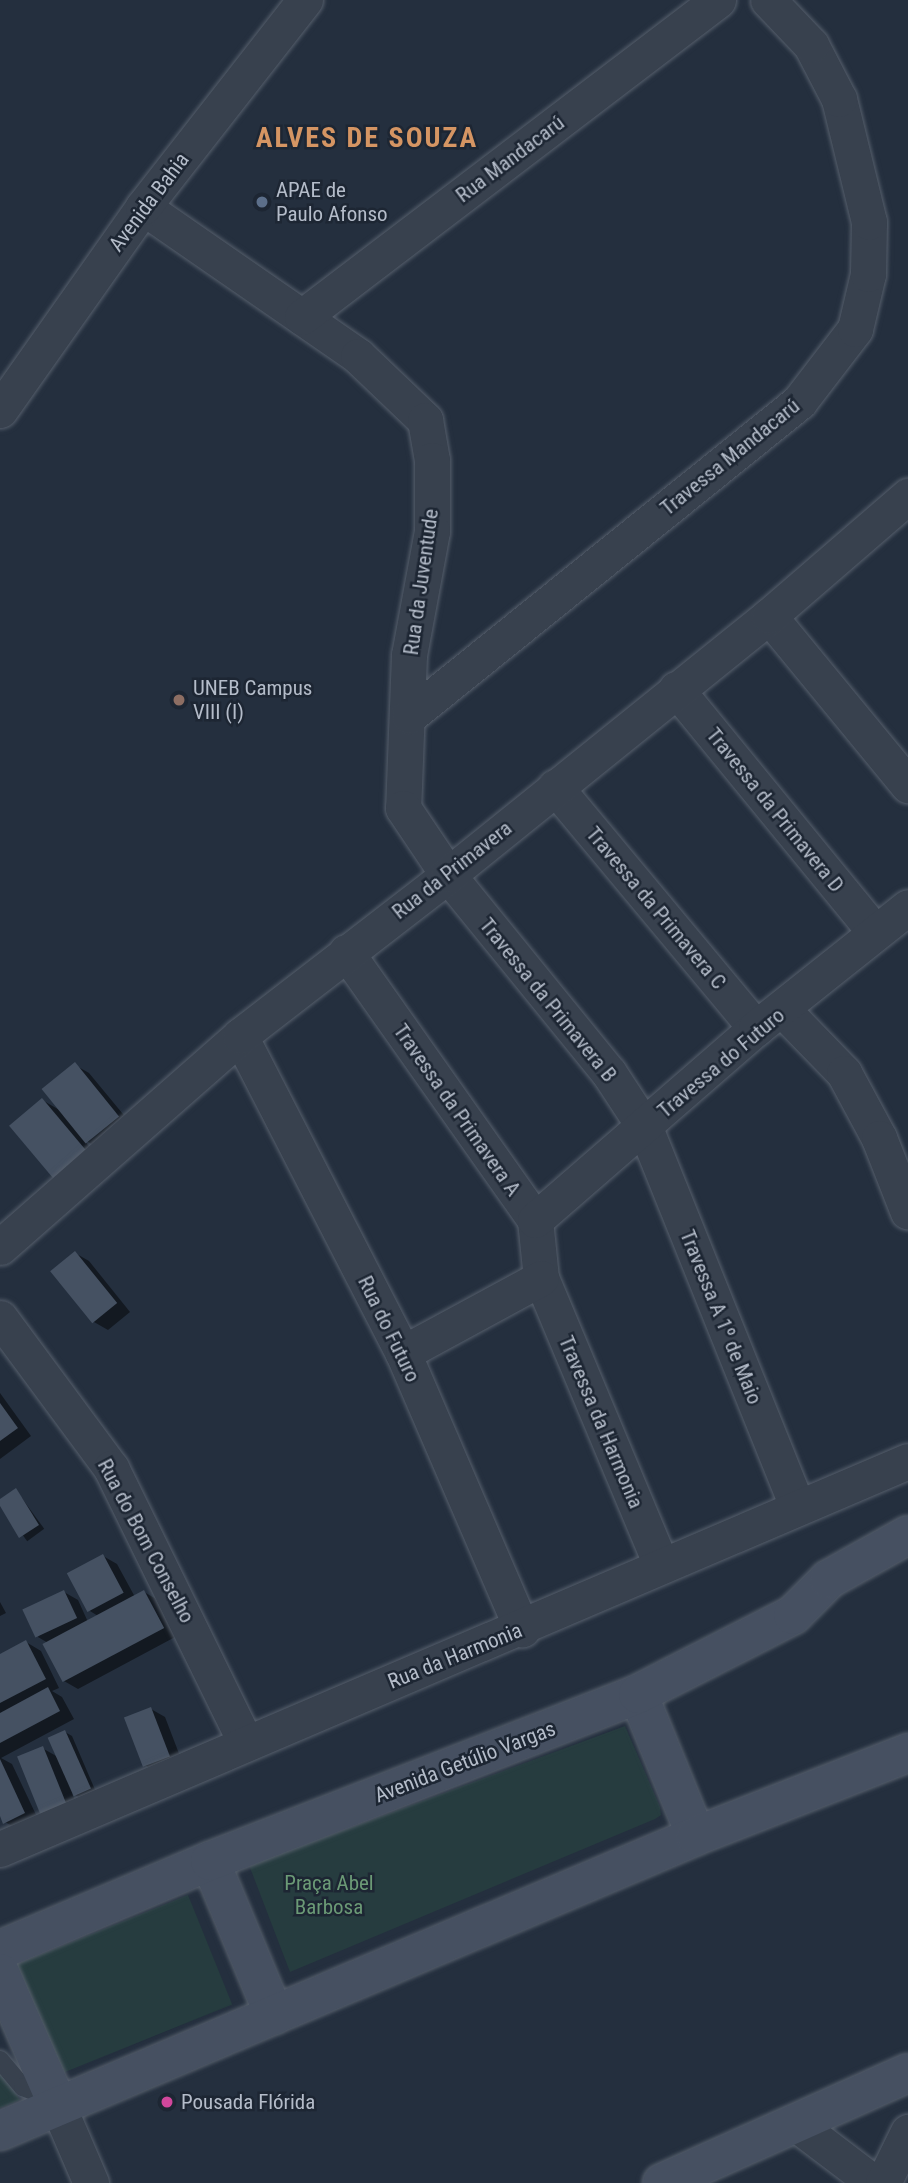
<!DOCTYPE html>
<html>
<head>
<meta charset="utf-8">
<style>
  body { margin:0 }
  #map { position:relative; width:908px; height:2183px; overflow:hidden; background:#242f3e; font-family:"Roboto Condensed",sans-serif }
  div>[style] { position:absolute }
  .green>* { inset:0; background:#263c3f; transform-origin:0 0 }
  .shadow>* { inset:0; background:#0007; transform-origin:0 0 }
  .building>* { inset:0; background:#455162; transform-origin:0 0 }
  .roads { filter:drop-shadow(0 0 2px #565f6c) drop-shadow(0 0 2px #565f6c) }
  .lane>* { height:18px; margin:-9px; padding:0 9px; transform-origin:9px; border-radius:9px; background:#38414e }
  .street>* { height:35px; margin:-17.5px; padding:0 17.5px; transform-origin:17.5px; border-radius:17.5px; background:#38414e }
  .secondary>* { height:38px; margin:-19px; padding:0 19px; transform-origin:19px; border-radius:19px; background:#465061 }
  .dots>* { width:19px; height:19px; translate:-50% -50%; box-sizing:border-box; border:4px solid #1d2633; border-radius:50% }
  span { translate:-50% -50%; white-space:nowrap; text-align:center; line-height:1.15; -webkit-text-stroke:5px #1d2633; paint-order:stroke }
  .street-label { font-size:21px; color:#b4bcc9 }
  .poi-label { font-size:21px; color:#b4bcc9 }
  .left { translate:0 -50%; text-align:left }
  .park-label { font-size:21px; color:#6b9a76 }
  .district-label { font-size:28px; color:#d59563; font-weight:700; letter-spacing:2px }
</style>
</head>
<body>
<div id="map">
  <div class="green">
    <div style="clip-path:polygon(625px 1726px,660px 1807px,661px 1815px,655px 1819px,290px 1972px,249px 1865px)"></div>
    <div style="left:188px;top:1895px;width:118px;height:187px;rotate:68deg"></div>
    <div style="clip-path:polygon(0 2067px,20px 2100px,0 2108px)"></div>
  </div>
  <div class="shadow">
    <div style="clip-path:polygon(75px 1065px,89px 1073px,132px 1125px,102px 1150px,83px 1139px,100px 1160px,70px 1185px,42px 1100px,63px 1112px)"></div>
    <div style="clip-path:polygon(75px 1253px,89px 1261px,130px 1312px,108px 1330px,94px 1322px)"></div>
    <div style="clip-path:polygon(0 1393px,31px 1436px,0 1459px)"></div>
    <div style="left:16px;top:1490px;width:48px;height:21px;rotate:54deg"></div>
    <div style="clip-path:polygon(103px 1556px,117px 1564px,135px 1597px,144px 1592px,158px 1600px,177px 1636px,78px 1689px,64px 1681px,48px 1643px,38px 1637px,64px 1592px,78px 1600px,88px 1622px,98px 1616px,90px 1611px)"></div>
    <div style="clip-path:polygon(0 1602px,6px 1613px,0 1616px)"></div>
    <div style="clip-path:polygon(26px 1642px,41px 1651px,59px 1688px,52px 1691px,62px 1697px,74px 1719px,1px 1758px,12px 1764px,39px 1821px,19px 1830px,5px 1822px,0 1812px,0 1656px)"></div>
    <div style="clip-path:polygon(151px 1709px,165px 1717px,183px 1764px,159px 1774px,145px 1765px)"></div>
    <div style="clip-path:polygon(65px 1732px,72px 1736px,96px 1792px,82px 1799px,72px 1793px,80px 1812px,57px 1821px,42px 1748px,58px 1757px)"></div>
  </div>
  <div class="building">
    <div style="left:75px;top:1062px;width:70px;height:43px;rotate:51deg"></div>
    <div style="left:42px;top:1098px;width:69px;height:43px;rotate:50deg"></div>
    <div style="left:75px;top:1251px;width:67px;height:32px;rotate:51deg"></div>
    <div style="clip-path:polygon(0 1403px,18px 1428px,0 1441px)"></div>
    <div style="clip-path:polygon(16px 1488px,39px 1525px,19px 1538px,0 1506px,0 1499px)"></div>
    <div style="left:103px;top:1554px;width:44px;height:41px;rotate:62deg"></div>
    <div style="left:64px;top:1590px;width:31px;height:46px;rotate:65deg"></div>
    <div style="left:144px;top:1590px;width:43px;height:115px;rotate:62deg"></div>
    <div style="clip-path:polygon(26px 1640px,46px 1679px,0 1703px,0 1654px)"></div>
    <div style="clip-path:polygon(48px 1687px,60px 1711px,0 1743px,0 1713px)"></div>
    <div style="left:151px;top:1707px;width:53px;height:29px;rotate:69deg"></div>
    <div style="left:65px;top:1730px;width:64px;height:19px;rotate:66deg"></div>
    <div style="left:43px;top:1746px;width:62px;height:28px;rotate:68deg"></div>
    <div style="clip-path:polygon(0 1759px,25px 1813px,3px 1824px,0 1816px)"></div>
  </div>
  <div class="roads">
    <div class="lane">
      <div style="left:0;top:2060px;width:35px;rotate:50deg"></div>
      <div style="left:23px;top:2087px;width:31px;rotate:21deg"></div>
    </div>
    <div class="street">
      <div style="left:143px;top:207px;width:262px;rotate:34.7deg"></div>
      <div style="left:358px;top:356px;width:93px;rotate:43.7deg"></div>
      <div style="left:425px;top:420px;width:41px;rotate:80.1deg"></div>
      <div style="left:432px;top:460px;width:71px;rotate:90deg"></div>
      <div style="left:432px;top:531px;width:126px;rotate:100.5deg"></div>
      <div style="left:409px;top:655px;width:153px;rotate:92.2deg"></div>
      <div style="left:403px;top:808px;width:81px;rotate:56.1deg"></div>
      <div style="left:448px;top:875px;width:255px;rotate:50.9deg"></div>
      <div style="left:609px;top:1073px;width:66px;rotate:56.8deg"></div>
      <div style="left:645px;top:1128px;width:408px;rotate:68.1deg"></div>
      <div style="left:302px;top:317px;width:523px;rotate:-37.31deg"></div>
      <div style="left:0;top:410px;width:248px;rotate:-54.8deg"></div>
      <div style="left:143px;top:207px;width:263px;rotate:-52deg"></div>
      <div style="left:769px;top:616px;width:219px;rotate:50.6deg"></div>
      <div style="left:676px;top:689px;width:314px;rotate:50.7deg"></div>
      <div style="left:409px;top:716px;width:501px;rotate:-38.84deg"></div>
      <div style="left:799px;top:402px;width:92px;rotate:-52.5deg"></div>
      <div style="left:855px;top:329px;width:57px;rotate:-76.7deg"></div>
      <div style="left:868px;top:274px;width:52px;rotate:-88.9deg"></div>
      <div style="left:869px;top:222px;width:127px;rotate:-103.7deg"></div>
      <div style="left:839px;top:99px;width:61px;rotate:-117.4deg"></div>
      <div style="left:811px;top:45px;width:62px;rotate:-133.7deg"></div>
      <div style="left:555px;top:787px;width:314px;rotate:50.2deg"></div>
      <div style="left:346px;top:952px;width:328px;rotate:54.8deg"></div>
      <div style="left:535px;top:1220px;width:58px;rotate:84.1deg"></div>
      <div style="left:541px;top:1278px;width:311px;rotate:67.3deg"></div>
      <div style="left:783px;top:1010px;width:88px;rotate:45.9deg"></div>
      <div style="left:844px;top:1073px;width:74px;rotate:61.7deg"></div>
      <div style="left:879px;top:1138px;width:79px;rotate:68.6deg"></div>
      <div style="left:240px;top:1036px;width:356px;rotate:62.8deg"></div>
      <div style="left:403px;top:1353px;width:301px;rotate:66.7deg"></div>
      <div style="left:535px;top:1220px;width:293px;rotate:-41deg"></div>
      <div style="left:756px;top:1028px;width:194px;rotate:-38.5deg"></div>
      <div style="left:0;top:1247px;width:320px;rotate:-41.3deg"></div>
      <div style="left:240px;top:1036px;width:263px;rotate:-37.7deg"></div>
      <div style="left:448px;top:875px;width:412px;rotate:-38.9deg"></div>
      <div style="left:769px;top:616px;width:184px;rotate:-40.8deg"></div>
      <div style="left:0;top:1318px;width:187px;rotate:53.5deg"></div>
      <div style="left:111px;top:1468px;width:305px;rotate:63.9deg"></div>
      <div style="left:403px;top:1353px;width:157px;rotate:-28.5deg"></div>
      <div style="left:0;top:1849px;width:987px;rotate:-23.14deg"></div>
      <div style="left:58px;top:2106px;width:84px;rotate:66.8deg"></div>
      <div style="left:795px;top:2123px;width:99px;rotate:37.2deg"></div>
      <div style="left:883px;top:2183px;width:57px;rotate:-63.9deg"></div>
    </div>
    <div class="secondary">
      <div style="left:638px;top:1694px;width:153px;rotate:67.8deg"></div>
      <div style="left:210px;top:1861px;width:167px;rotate:67.4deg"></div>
      <div style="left:0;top:1950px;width:228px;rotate:-23deg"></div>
      <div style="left:210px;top:1861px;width:459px;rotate:-21.3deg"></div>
      <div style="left:638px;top:1694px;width:174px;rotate:-27deg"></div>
      <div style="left:793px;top:1615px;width:51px;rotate:-45deg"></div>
      <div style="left:829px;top:1579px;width:90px;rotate:-29.1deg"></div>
      <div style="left:0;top:1973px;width:145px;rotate:66.4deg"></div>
      <div style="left:0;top:2131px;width:756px;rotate:-22.97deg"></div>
      <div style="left:696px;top:1836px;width:228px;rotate:-21.4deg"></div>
      <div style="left:662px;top:2183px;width:269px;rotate:-24.1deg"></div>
    </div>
  </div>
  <div class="dots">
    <div style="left:262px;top:202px;background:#5c6f8a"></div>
    <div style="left:179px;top:700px;background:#8d6e63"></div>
    <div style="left:167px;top:2102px;background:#d1479c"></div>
  </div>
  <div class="street-label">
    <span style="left:510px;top:159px;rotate:-37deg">Rua Mandacarú</span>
    <span style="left:149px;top:202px;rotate:-53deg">Avenida Bahia</span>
    <span style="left:730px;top:457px;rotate:-39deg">Travessa Mandacarú</span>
    <span style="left:421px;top:582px;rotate:-82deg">Rua da Juventude</span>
    <span style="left:775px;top:810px;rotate:51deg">Travessa da Primavera D</span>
    <span style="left:452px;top:870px;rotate:-38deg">Rua da Primavera</span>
    <span style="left:656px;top:908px;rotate:50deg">Travessa da Primavera C</span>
    <span style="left:548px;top:1000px;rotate:51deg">Travessa da Primavera B</span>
    <span style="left:721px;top:1063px;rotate:-40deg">Travessa do Futuro</span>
    <span style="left:457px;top:1110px;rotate:55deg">Travessa da Primavera A</span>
    <span style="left:721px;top:1317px;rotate:68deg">Travessa A 1º de Maio</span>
    <span style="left:389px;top:1329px;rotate:64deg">Rua do Futuro</span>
    <span style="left:601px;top:1422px;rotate:67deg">Travessa da Harmonia</span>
    <span style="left:146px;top:1541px;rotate:62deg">Rua do Bom Conselho</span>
    <span style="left:455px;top:1656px;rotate:-22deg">Rua da Harmonia</span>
    <span style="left:465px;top:1762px;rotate:-21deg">Avenida Getúlio Vargas</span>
  </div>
  <div class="poi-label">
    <span class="left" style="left:276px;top:202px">APAE de<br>Paulo Afonso</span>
    <span class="left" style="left:193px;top:700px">UNEB Campus<br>VIII (I)</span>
    <span class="left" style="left:181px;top:2102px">Pousada Flórida</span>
  </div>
  <div class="park-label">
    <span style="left:329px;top:1895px">Praça Abel<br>Barbosa</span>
  </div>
  <div class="district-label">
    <span style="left:367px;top:138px">ALVES DE SOUZA</span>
  </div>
</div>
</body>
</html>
